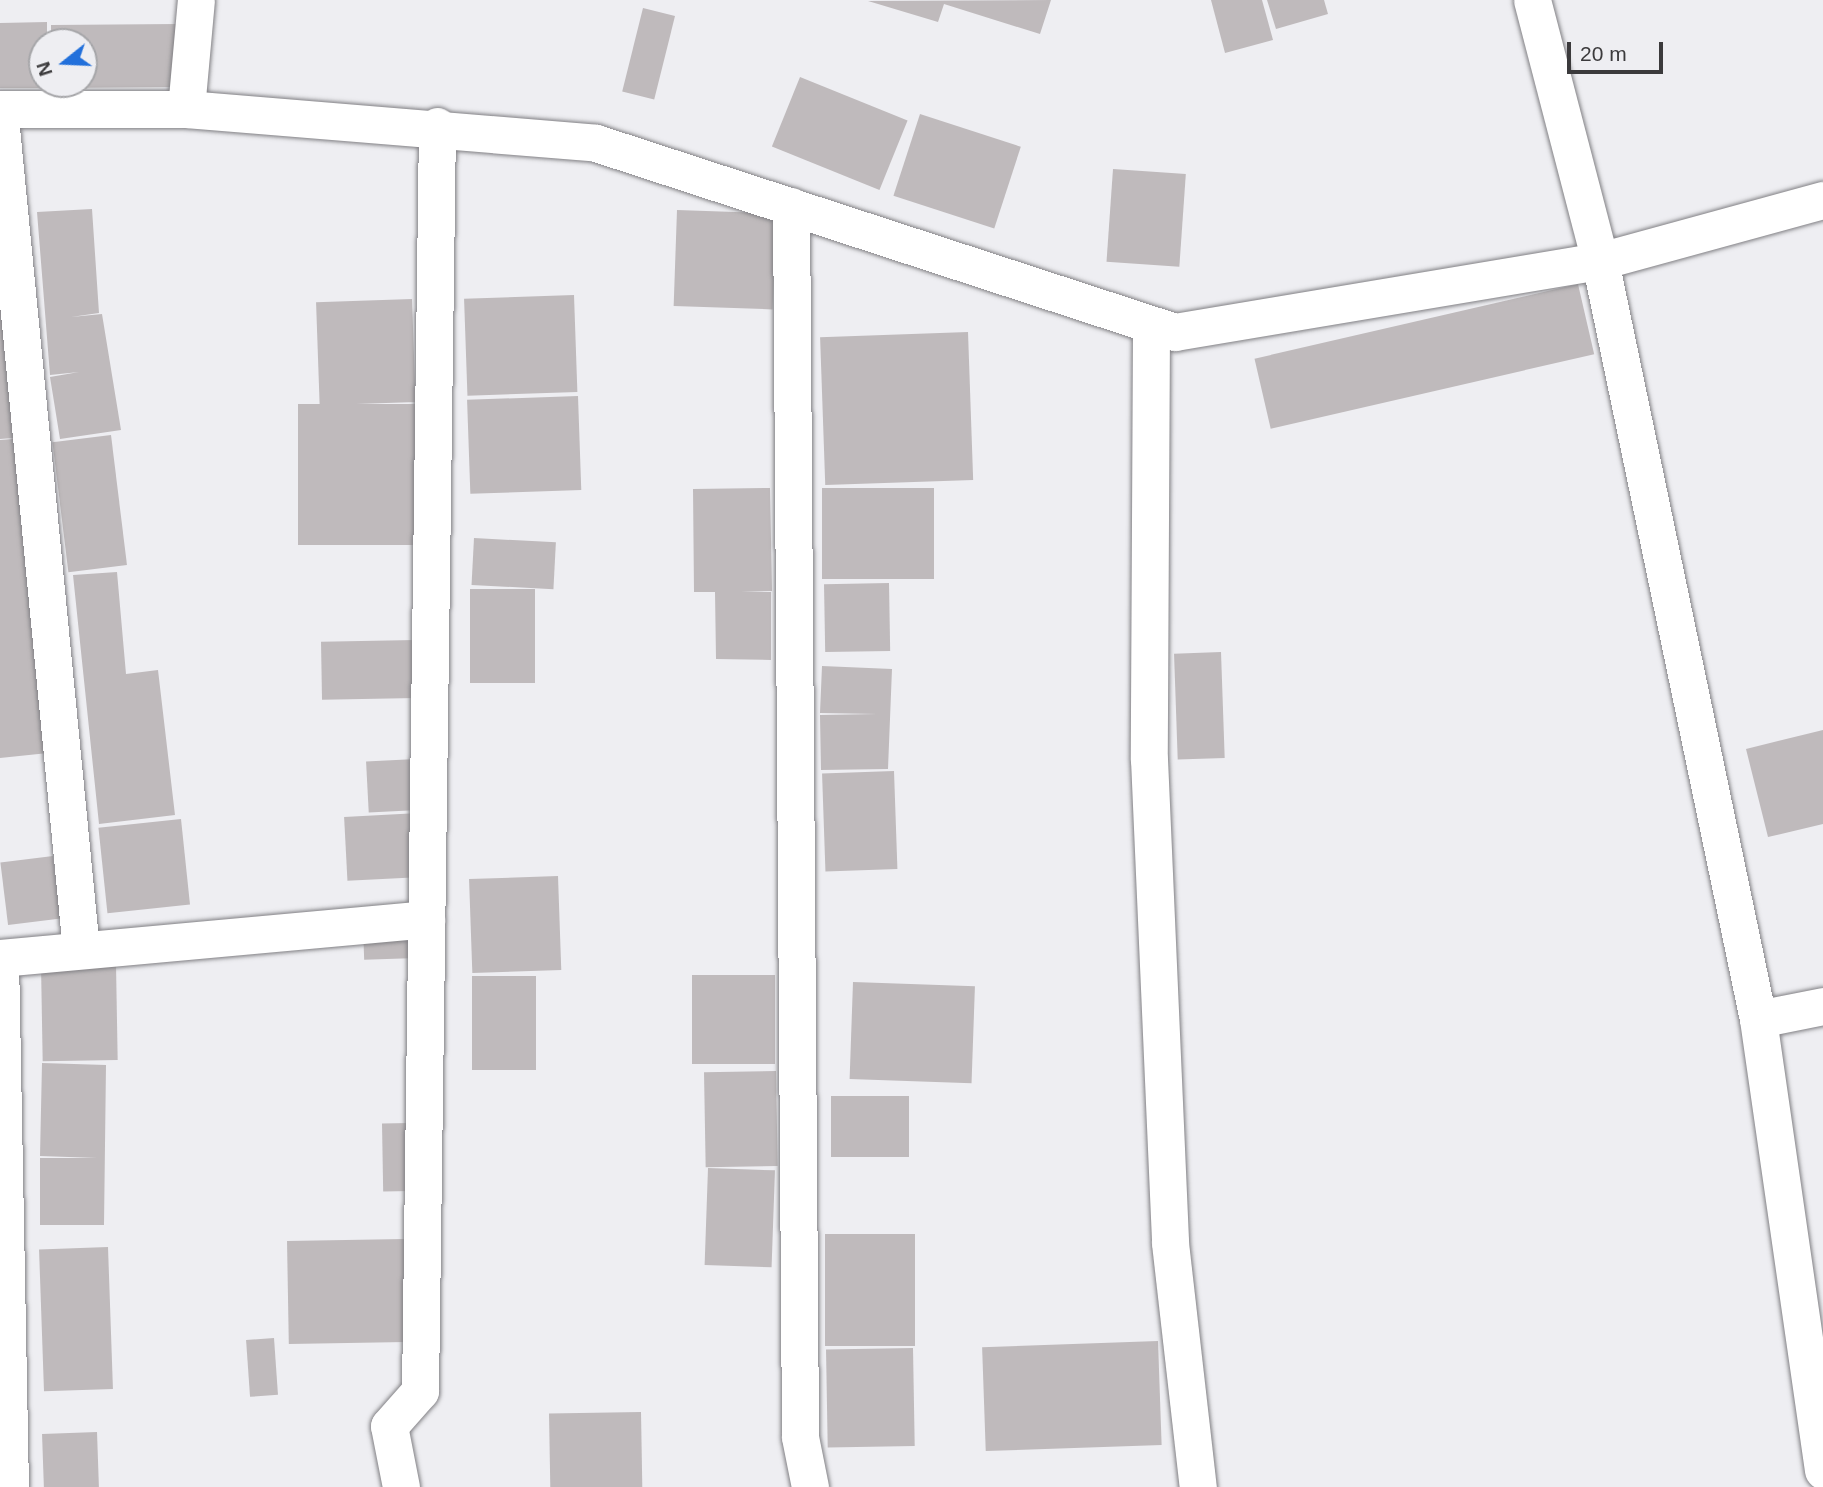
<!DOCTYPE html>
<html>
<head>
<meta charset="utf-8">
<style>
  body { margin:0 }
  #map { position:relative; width:1823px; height:1487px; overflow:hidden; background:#eeeef2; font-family:Helvetica,sans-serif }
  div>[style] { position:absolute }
  .building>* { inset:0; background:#bfbabc; transform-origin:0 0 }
  .roads { filter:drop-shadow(0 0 2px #818084) drop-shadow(0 0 2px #818084) }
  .street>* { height:37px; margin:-18.5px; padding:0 18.5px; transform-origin:18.5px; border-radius:18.5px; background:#fff }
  span { translate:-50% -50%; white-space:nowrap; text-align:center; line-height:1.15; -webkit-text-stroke:5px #eeeef2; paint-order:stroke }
  .north { position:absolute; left:28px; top:28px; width:70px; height:70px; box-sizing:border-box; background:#eeeef2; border:2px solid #a6a6a9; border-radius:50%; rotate:252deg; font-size:19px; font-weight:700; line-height:28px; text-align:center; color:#3b3a3c }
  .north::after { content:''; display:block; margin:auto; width:24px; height:32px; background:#2270db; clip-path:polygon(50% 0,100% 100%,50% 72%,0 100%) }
  .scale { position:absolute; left:1567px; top:42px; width:96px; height:32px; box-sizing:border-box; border:4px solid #3b3a3c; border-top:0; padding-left:9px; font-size:21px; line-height:24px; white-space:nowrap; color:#3b3a3c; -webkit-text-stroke:5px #eeeef2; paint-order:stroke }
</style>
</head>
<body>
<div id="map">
  <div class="building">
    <div style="clip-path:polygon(1051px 0,1040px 34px,944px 4px,938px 22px,868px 1px)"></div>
    <div style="clip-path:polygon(1211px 0,1262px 0,1273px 40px,1225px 53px)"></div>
    <div style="clip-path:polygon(1267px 0,1324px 0,1328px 14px,1276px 29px)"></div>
    <div style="left:643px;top:8px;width:33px;height:86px;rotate:14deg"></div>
    <div style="clip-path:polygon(47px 22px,47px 42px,42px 42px,47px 88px,0 88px,0 23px)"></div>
    <div style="clip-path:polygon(177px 24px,177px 87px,52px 88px,84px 84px,84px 42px,51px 42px,51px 25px)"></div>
    <div style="left:800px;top:77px;width:116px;height:75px;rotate:22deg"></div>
    <div style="left:920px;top:114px;width:106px;height:86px;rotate:18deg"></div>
    <div style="left:1113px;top:169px;width:73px;height:93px;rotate:4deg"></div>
    <div style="clip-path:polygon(92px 209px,99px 313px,71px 317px,102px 314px,121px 430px,60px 439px,50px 377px,79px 372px,50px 375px,37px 212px)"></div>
    <div style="left:677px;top:210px;width:99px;height:96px;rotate:2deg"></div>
    <div style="left:1578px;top:284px;width:72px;height:332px;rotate:77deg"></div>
    <div style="left:574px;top:295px;width:97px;height:110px;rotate:88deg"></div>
    <div style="clip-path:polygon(0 298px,13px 438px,0 439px)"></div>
    <div style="left:412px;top:299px;width:103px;height:96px;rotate:88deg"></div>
    <div style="left:968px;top:332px;width:148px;height:148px;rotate:88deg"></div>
    <div style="left:578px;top:396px;width:94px;height:111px;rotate:88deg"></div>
    <div style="left:417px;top:404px;width:141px;height:119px;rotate:90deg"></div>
    <div style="left:111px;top:435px;width:131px;height:59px;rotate:83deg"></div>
    <div style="clip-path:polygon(13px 439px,48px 753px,0 758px,0 440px)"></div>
    <div style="clip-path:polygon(770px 488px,772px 591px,741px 592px,771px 592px,771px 660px,716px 659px,715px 592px,694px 592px,693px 489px)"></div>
    <div style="left:822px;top:488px;width:112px;height:91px"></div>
    <div style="left:474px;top:538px;width:82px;height:47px;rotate:3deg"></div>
    <div style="clip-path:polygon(117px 572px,126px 674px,158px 670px,175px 815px,99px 824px,73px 575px)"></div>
    <div style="left:889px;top:583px;width:68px;height:65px;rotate:89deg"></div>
    <div style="left:470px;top:589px;width:65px;height:94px"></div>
    <div style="left:415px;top:640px;width:58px;height:94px;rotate:89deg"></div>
    <div style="left:1221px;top:652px;width:106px;height:47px;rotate:88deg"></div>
    <div style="clip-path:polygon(822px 666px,892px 669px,888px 769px,821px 770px,820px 715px,877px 714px,820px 713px)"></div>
    <div style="clip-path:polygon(1823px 730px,1823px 824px,1768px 837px,1746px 749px)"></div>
    <div style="left:416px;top:759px;width:51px;height:50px;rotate:87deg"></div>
    <div style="left:894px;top:771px;width:98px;height:72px;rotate:88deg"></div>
    <div style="left:419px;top:813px;width:64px;height:75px;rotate:87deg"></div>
    <div style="left:181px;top:819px;width:86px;height:83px;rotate:84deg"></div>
    <div style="left:53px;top:856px;width:63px;height:53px;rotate:83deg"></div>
    <div style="left:558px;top:876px;width:94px;height:89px;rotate:88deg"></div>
    <div style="left:416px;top:925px;width:33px;height:53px;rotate:88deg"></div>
    <div style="left:116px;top:964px;width:96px;height:75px;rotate:89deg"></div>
    <div style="left:775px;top:975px;width:89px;height:83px;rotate:90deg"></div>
    <div style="left:472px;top:976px;width:64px;height:94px"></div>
    <div style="left:853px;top:982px;width:122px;height:97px;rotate:2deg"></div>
    <div style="clip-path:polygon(42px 1063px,106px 1065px,104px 1225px,40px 1225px,40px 1158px,97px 1158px,40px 1156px)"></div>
    <div style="left:776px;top:1071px;width:95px;height:72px;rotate:89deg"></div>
    <div style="left:831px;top:1096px;width:78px;height:61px"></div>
    <div style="left:410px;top:1123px;width:68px;height:28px;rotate:89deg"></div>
    <div style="left:708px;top:1168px;width:67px;height:97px;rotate:2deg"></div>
    <div style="left:825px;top:1234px;width:90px;height:112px"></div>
    <div style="left:404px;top:1239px;width:103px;height:117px;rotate:89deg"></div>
    <div style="left:108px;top:1247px;width:142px;height:69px;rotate:88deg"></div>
    <div style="left:274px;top:1338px;width:57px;height:28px;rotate:86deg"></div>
    <div style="left:1158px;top:1341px;width:104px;height:176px;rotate:88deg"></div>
    <div style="left:913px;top:1348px;width:98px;height:87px;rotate:89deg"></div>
    <div style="left:641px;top:1412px;width:75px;height:92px;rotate:89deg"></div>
    <div style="left:97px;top:1432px;width:55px;height:55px;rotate:88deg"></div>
  </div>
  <div class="roads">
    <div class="street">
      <div style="left:1532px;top:0;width:270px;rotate:75.4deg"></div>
      <div style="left:1600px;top:261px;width:774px;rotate:78.23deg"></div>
      <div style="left:1758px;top:1019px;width:456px;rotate:81.8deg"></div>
      <div style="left:0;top:109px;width:186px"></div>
      <div style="left:186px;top:109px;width:411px;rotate:4.7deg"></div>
      <div style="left:596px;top:143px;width:609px;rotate:18.08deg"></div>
      <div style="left:1175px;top:332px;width:431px;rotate:-9.5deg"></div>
      <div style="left:1600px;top:261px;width:231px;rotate:-15.3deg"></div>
      <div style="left:186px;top:109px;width:109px;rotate:-84.8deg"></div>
      <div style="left:0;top:118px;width:836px;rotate:84.44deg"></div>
      <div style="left:791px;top:206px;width:1231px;rotate:89.58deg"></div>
      <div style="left:800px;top:1437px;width:51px;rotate:78.7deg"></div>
      <div style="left:1151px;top:329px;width:430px;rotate:90.3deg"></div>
      <div style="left:1149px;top:759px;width:484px;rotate:87.5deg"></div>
      <div style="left:1170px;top:1243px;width:246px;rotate:83.5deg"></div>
      <div style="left:0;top:958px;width:529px;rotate:88.92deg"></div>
      <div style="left:0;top:958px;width:428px;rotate:-5.2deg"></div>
      <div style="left:1758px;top:1019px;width:66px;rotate:-11.3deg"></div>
      <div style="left:401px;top:1487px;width:62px;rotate:-101.1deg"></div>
      <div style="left:389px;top:1426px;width:47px;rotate:-48.5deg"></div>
      <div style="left:420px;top:1391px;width:1265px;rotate:-89.23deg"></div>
    </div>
  </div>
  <div class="north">N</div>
  <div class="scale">20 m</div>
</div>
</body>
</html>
